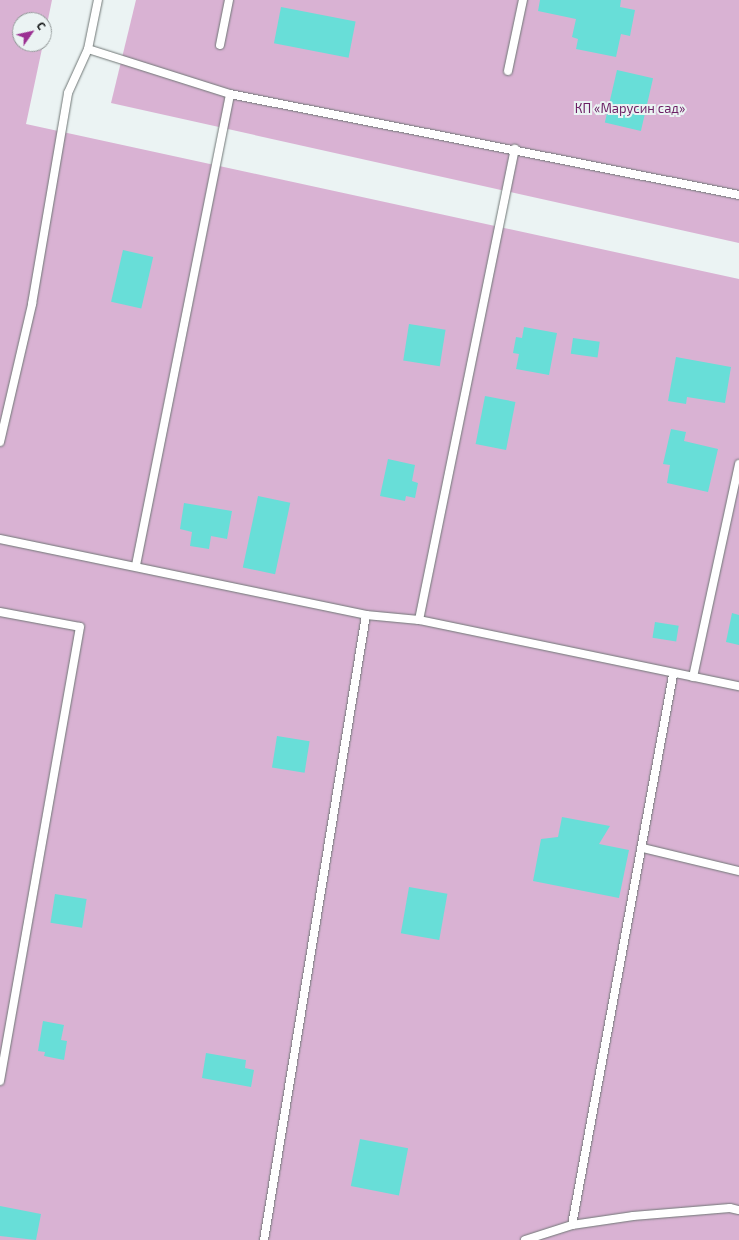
<!DOCTYPE html>
<html>
<head>
<meta charset="utf-8">
<style>
  body { margin:0 }
  #map { position:relative; width:739px; height:1240px; overflow:hidden; background:#ebf3f3; font-family:"Exo 2",sans-serif }
  div>[style] { position:absolute }
  .green>* { inset:0; background:#d9b2d3 }
  .building>* { inset:0; background:#68ded8; transform-origin:0 0 }
  .roads { filter:drop-shadow(0 0 1px #707776) drop-shadow(0 0 1px #707776) }
  .service>* { height:8px; margin:-4px; padding:0 4px; transform-origin:4px; border-radius:4px; background:#fff }
  span { translate:-50% -50%; white-space:nowrap; text-align:center; line-height:1.15; -webkit-text-stroke:4px #ebf3f3; paint-order:stroke }
  .park-label { font-size:13px; color:#6b1f64 }
  .north { position:absolute; left:12px; top:12px; width:40px; height:40px; box-sizing:border-box; background:#ebf3f3; border:1px solid #939999; border-radius:50%; rotate:56deg; font-size:11px; font-weight:700; line-height:16px; text-align:center; color:#0f1212 }
  .north::after { content:''; display:block; margin:auto; width:14px; height:18px; background:#9b3092; clip-path:polygon(50% 0,100% 100%,50% 72%,0 100%) }
</style>
</head>
<body>
<div id="map">
  <div class="green">
    <div style="clip-path:polygon(0 0,52px 0,44px 39px,44px 20px,20px 20px,20px 44px,43px 44px,26px 124px,739px 279px,739px 1240px,0 1240px)"></div>
    <div style="clip-path:polygon(136px 0,739px 0,739px 243px,111px 103px)"></div>
  </div>
  <div class="building">
    <div style="clip-path:polygon(540px 0,621px 0,620px 7px,635px 10px,630px 36px,621px 34px,616px 57px,576px 49px,578px 39px,572px 37px,576px 19px,538px 11px)"></div>
    <div style="left:281px;top:7px;width:76px;height:37px;rotate:11deg"></div>
    <div style="left:617px;top:70px;width:37px;height:54px;rotate:13deg"></div>
    <div style="left:123px;top:250px;width:31px;height:53px;rotate:13deg"></div>
    <div style="left:409px;top:324px;width:37px;height:37px;rotate:9deg"></div>
    <div style="clip-path:polygon(524px 327px,557px 333px,549px 375px,516px 369px,519px 354px,513px 353px,516px 337px,522px 338px)"></div>
    <div style="left:573px;top:338px;width:27px;height:16px;rotate:8deg"></div>
    <div style="clip-path:polygon(676px 357px,731px 367px,725px 403px,687px 397px,686px 404px,668px 401px)"></div>
    <div style="left:485px;top:396px;width:31px;height:49px;rotate:11deg"></div>
    <div style="clip-path:polygon(671px 429px,686px 432px,684px 441px,718px 449px,708px 492px,667px 483px,670px 465px,663px 464px)"></div>
    <div style="clip-path:polygon(388px 459px,415px 465px,412px 481px,418px 483px,415px 498px,406px 496px,405px 501px,380px 496px)"></div>
    <div style="left:258px;top:496px;width:33px;height:73px;rotate:12deg"></div>
    <div style="clip-path:polygon(184px 503px,232px 511px,227px 539px,211px 536px,209px 549px,190px 546px,192px 532px,180px 529px)"></div>
    <div style="clip-path:polygon(732px 613px,739px 615px,739px 645px,726px 642px)"></div>
    <div style="left:655px;top:622px;width:24px;height:16px;rotate:9deg"></div>
    <div style="left:277px;top:736px;width:33px;height:32px;rotate:9deg"></div>
    <div style="clip-path:polygon(562px 817px,610px 826px,599px 844px,629px 850px,619px 898px,533px 881px,541px 839px,558px 837px)"></div>
    <div style="left:409px;top:887px;width:39px;height:47px;rotate:10deg"></div>
    <div style="left:55px;top:894px;width:32px;height:29px;rotate:9deg"></div>
    <div style="clip-path:polygon(43px 1021px,64px 1025px,61px 1040px,67px 1041px,64px 1060px,44px 1056px,45px 1052px,38px 1051px)"></div>
    <div style="clip-path:polygon(206px 1053px,246px 1060px,245px 1068px,254px 1070px,251px 1087px,202px 1078px)"></div>
    <div style="left:360px;top:1139px;width:49px;height:48px;rotate:11deg"></div>
    <div style="clip-path:polygon(0 1206px,41px 1214px,36px 1240px,0 1236px)"></div>
  </div>
  <div class="roads">
    <div class="service">
      <div style="left:220px;top:45px;width:46px;rotate:-78.7deg"></div>
      <div style="left:88px;top:49px;width:149px;rotate:17.6deg"></div>
      <div style="left:230px;top:94px;width:519px;rotate:11.22deg"></div>
      <div style="left:508px;top:71px;width:73px;rotate:-78.1deg"></div>
      <div style="left:0;top:442px;width:142px;rotate:-76.9deg"></div>
      <div style="left:32px;top:304px;width:214px;rotate:-80.3deg"></div>
      <div style="left:68px;top:93px;width:48px;rotate:-65.6deg"></div>
      <div style="left:88px;top:49px;width:50px;rotate:-78.5deg"></div>
      <div style="left:0;top:539px;width:374px;rotate:11.7deg"></div>
      <div style="left:366px;top:615px;width:53px;rotate:5.4deg"></div>
      <div style="left:419px;top:620px;width:327px;rotate:11.7deg"></div>
      <div style="left:136px;top:565px;width:480px;rotate:-78.7deg"></div>
      <div style="left:0;top:612px;width:81px;rotate:10.6deg"></div>
      <div style="left:80px;top:627px;width:461px;rotate:100deg"></div>
      <div style="left:419px;top:620px;width:481px;rotate:-78.5deg"></div>
      <div style="left:693px;top:677px;width:218px;rotate:-77.8deg"></div>
      <div style="left:643px;top:848px;width:99px;rotate:13.5deg"></div>
      <div style="left:572px;top:1225px;width:559px;rotate:-79.59deg"></div>
      <div style="left:264px;top:1240px;width:633px;rotate:-80.73deg"></div>
      <div style="left:525px;top:1240px;width:49px;rotate:-17.7deg"></div>
      <div style="left:572px;top:1225px;width:62px;rotate:-8.4deg"></div>
      <div style="left:633px;top:1216px;width:97px;rotate:-4.7deg"></div>
      <div style="left:730px;top:1208px;width:9px;rotate:13deg"></div>
    </div>
  </div>
  <div class="park-label">
    <span style="left:630px;top:108px">КП «Марусин сад»</span>
  </div>
  <div class="north">С</div>
</div>
</body>
</html>
